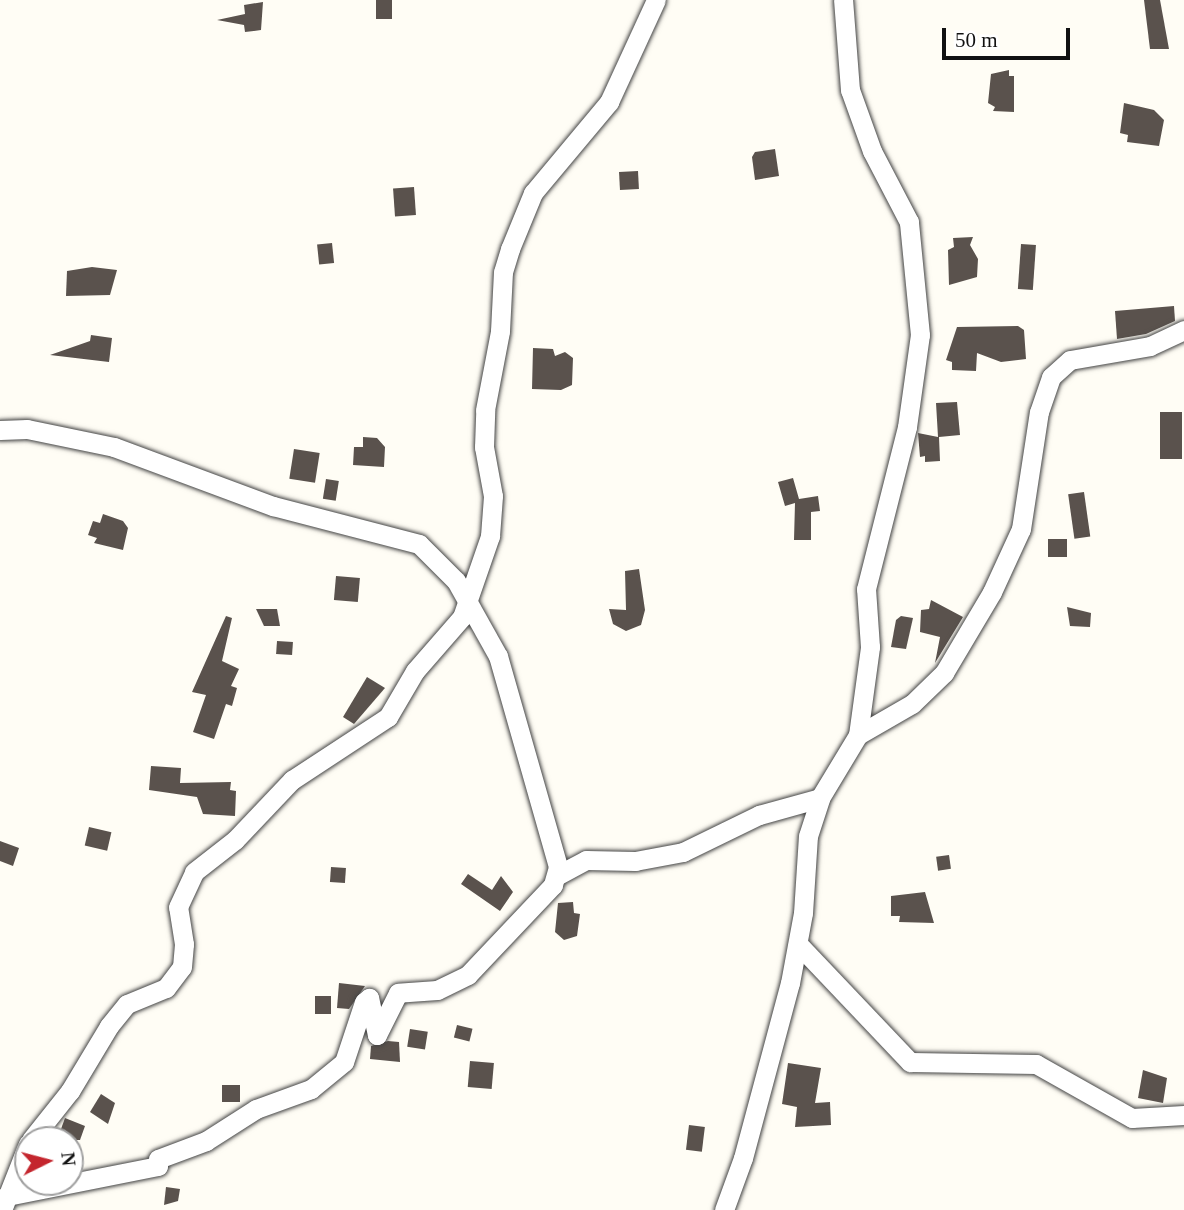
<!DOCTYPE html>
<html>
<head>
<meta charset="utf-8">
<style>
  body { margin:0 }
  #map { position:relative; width:1184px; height:1210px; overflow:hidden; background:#fffdf5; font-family:Georgia,serif }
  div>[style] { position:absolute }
  .building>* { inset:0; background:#5a524d; transform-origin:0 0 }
  .roads { filter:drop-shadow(0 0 2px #444) drop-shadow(0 0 2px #444) }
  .street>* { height:19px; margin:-9.5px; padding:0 9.5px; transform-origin:9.5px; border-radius:9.5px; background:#fff }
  span { translate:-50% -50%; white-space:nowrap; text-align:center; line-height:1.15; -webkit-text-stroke:7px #fff; paint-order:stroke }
  .north { position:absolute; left:14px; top:1126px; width:70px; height:70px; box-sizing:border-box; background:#fff; border:2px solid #a0a0a0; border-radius:50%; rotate:84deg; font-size:19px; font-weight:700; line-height:28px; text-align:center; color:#111 }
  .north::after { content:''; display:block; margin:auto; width:24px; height:32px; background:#c4262e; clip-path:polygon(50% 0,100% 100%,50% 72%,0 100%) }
  .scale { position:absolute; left:942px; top:28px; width:128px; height:32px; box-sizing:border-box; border:4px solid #111; border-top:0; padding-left:9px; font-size:21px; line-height:24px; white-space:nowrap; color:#111; -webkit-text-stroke:5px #fff; paint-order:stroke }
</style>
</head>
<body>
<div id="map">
  <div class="building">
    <div style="left:376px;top:0;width:16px;height:19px"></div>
    <div style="clip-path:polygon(1144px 0,1160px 0,1169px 49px,1150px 49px)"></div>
    <div style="clip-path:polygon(263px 2px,261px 30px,245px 32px,244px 25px,217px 20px,245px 14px,244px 5px)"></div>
    <div style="clip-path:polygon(1009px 70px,1009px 76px,1014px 76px,1014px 112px,993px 111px,995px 107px,988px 103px,991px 74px)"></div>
    <div style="clip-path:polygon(1124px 103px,1154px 110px,1164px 120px,1159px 146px,1127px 142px,1128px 135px,1120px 133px)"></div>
    <div style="clip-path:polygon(775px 149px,779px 176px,755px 180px,752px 157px,755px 152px)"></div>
    <div style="left:638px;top:171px;width:18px;height:19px;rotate:87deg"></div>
    <div style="left:414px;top:187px;width:28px;height:21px;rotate:86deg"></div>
    <div style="clip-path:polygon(973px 237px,970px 245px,978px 259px,977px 277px,949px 285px,948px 250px,954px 247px,953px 238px)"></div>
    <div style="left:332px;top:243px;width:20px;height:15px;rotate:84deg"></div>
    <div style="left:1021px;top:244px;width:15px;height:45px;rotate:4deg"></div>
    <div style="clip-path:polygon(92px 267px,117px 270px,110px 295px,66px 296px,67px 271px)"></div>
    <div style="clip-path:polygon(1174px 306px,1175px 321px,1146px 334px,1117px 339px,1115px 311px)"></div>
    <div style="clip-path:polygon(1018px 326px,1024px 330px,1026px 359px,1001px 362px,977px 353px,976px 371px,952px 370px,952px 362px,946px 360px,957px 327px)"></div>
    <div style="clip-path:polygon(91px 335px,112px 338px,109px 362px,50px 355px,90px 341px)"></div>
    <div style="clip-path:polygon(533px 348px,553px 349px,555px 356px,565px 352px,573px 358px,572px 385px,561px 390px,532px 389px)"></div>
    <div style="clip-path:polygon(957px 402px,960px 435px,939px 437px,940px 461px,925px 462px,925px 456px,920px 457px,918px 433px,938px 437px,936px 403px)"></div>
    <div style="left:1160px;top:412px;width:22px;height:47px"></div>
    <div style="clip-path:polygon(363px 437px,377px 438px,385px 447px,384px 467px,353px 465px,354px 447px,363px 447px)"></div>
    <div style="left:294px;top:449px;width:26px;height:30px;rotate:9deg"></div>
    <div style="clip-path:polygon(793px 478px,799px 499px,818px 496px,820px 511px,811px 512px,811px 540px,794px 540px,795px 503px,785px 506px,778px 482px)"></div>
    <div style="left:326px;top:479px;width:13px;height:20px;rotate:9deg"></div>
    <div style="left:1084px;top:492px;width:45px;height:16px;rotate:82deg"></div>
    <div style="clip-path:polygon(103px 514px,123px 521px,128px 528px,123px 550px,94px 543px,97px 538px,88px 535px,93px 521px,100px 523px)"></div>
    <div style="left:1048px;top:539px;width:19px;height:18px"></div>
    <div style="clip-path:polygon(639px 569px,645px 610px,641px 625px,626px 631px,613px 624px,609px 609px,626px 610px,625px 571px)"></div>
    <div style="left:336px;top:576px;width:24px;height:24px;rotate:5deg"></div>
    <div style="clip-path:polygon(931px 600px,963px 617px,935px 663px,940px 637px,920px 632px,921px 610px,929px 609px)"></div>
    <div style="clip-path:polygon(1067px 607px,1091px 613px,1090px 627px,1070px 626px)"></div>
    <div style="clip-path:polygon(256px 609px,277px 609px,280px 626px,264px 626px)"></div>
    <div style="clip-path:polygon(226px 616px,232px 618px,222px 661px,239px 669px,231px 686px,237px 688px,232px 706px,226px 704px,214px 739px,193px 732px,206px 695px,192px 692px)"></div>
    <div style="clip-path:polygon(901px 616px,913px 618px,906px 649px,891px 647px,896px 620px)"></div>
    <div style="left:277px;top:641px;width:16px;height:13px;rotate:4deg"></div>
    <div style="clip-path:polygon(367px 677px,385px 688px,354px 724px,343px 717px)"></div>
    <div style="clip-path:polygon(151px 766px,181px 768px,180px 783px,231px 782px,230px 790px,236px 791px,235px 816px,203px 814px,197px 797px,149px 790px)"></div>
    <div style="left:89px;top:827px;width:23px;height:19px;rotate:13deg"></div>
    <div style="clip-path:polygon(0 841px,19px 848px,13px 866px,0 861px)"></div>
    <div style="left:949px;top:855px;width:14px;height:13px;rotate:82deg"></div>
    <div style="left:331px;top:867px;width:15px;height:15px;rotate:4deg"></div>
    <div style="clip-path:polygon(468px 874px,492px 890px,501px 876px,513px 892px,500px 911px,461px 884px)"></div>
    <div style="clip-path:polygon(925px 892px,934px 923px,899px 922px,900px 916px,891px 916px,891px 896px)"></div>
    <div style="clip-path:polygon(573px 902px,574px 913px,580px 914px,577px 936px,564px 940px,555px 932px,558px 903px)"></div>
    <div style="clip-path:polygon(339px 983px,365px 986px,349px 1009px,337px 1008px)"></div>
    <div style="left:315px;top:996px;width:16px;height:18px"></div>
    <div style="left:457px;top:1025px;width:16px;height:13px;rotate:14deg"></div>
    <div style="left:410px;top:1029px;width:18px;height:18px;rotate:9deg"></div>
    <div style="clip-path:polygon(388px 1041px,399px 1042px,400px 1062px,370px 1059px,371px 1046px)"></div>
    <div style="left:470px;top:1061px;width:24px;height:26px;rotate:5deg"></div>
    <div style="clip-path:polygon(788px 1063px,821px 1068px,815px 1103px,830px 1102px,831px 1125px,795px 1127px,797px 1107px,782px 1104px)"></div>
    <div style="clip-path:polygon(1143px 1070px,1167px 1078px,1163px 1103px,1138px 1098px)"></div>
    <div style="left:222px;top:1085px;width:18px;height:17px"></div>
    <div style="clip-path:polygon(101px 1094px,115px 1103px,108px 1124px,90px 1112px)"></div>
    <div style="clip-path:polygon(65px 1118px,85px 1126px,80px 1140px,57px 1140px)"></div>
    <div style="left:689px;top:1125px;width:16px;height:25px;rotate:7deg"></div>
    <div style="clip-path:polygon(166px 1187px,180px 1189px,178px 1201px,164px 1205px)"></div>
  </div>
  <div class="roads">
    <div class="street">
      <div style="left:0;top:430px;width:27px;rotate:-2deg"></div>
      <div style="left:27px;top:429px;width:89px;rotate:11.7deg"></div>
      <div style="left:114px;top:447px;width:170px;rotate:20.4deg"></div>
      <div style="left:273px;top:506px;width:151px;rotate:14.6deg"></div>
      <div style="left:419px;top:544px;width:52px;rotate:45deg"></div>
      <div style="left:456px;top:581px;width:86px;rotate:60.8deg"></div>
      <div style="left:498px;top:656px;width:219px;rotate:74.1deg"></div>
      <div style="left:558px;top:867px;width:19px;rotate:106deg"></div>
      <div style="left:553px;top:885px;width:124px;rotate:133.4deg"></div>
      <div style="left:468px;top:975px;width:34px;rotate:154deg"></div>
      <div style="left:437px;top:990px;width:39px;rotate:176deg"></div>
      <div style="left:398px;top:993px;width:47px;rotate:116.6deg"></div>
      <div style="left:377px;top:1035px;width:38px;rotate:-102deg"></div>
      <div style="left:369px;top:998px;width:6px;rotate:141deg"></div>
      <div style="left:364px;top:1002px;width:63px;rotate:108.4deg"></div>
      <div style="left:344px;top:1062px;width:43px;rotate:140.7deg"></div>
      <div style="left:311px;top:1089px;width:59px;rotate:160deg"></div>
      <div style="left:256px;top:1109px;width:59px;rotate:147.4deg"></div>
      <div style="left:206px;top:1141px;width:51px;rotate:159.4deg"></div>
      <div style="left:158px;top:1159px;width:7px;rotate:90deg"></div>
      <div style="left:158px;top:1166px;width:155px;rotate:168.8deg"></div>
      <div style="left:858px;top:735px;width:62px;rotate:-29.9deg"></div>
      <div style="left:912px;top:704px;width:45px;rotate:-44.1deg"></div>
      <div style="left:944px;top:673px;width:94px;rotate:-59.3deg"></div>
      <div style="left:992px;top:592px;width:69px;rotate:-65.3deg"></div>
      <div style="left:1021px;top:529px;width:118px;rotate:-81.3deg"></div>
      <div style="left:1039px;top:412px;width:37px;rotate:-71deg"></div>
      <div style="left:1051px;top:377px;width:25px;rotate:-42deg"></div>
      <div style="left:1070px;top:360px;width:81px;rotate:-9.9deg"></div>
      <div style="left:1150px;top:346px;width:38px;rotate:-25deg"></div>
      <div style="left:558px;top:875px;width:32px;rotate:-28deg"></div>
      <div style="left:586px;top:860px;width:49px;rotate:1.2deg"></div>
      <div style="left:635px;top:861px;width:49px;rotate:-10.6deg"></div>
      <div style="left:683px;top:852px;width:85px;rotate:-26deg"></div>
      <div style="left:759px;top:815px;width:63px;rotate:-15.6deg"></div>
      <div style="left:798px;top:944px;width:163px;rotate:46.5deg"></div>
      <div style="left:910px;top:1062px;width:126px;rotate:0.9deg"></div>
      <div style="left:1036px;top:1064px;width:110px;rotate:29.4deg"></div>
      <div style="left:1132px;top:1118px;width:52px;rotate:-3.3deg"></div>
      <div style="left:31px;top:1140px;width:63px;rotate:-51.5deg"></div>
      <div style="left:70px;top:1091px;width:76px;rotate:-59deg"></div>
      <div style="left:109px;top:1026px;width:28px;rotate:-51deg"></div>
      <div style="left:127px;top:1004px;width:42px;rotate:-22.3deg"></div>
      <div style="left:166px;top:988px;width:26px;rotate:-53deg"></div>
      <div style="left:182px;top:967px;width:23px;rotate:-85deg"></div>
      <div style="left:184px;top:944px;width:37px;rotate:-99deg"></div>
      <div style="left:178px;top:907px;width:38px;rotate:-65deg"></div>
      <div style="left:194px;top:872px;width:52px;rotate:-38deg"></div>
      <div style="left:235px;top:840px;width:83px;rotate:-46.5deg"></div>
      <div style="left:292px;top:780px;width:115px;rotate:-33.3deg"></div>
      <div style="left:388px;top:717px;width:53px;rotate:-59.6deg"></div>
      <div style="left:415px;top:671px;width:72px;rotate:-49deg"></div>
      <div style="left:462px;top:617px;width:86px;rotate:-70.9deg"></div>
      <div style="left:490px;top:536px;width:40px;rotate:-85.7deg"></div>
      <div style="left:493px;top:496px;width:50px;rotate:-100.4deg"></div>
      <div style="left:484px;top:447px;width:37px;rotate:-88deg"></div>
      <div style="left:485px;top:410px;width:80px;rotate:-79.2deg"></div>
      <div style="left:500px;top:331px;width:59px;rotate:-87.1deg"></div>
      <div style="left:503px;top:272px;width:24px;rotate:-73deg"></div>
      <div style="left:510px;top:249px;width:61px;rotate:-67.7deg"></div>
      <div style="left:533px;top:193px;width:119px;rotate:-50.1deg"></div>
      <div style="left:609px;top:102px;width:112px;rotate:-65.3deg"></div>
      <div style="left:2px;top:1210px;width:71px;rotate:-68.5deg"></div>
      <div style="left:724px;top:1210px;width:55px;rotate:-69.9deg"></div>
      <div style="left:743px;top:1158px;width:181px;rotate:-75deg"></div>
      <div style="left:790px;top:983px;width:71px;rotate:-79.5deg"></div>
      <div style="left:803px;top:913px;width:77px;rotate:-86.3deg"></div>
      <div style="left:808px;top:836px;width:40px;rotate:-72deg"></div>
      <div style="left:820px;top:798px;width:74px;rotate:-58.9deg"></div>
      <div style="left:858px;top:735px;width:89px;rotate:-82.2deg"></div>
      <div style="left:870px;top:647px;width:58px;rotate:-93.9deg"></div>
      <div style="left:866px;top:589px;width:167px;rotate:-75.8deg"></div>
      <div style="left:907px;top:427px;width:93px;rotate:-82deg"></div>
      <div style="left:920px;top:335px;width:114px;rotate:-95.6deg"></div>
      <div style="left:909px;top:222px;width:80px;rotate:-117.5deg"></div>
      <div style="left:872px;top:151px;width:65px;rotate:-109.8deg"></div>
      <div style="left:850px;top:90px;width:90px;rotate:-94.4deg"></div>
    </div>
  </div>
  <div class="north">N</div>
  <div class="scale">50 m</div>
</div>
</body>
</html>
